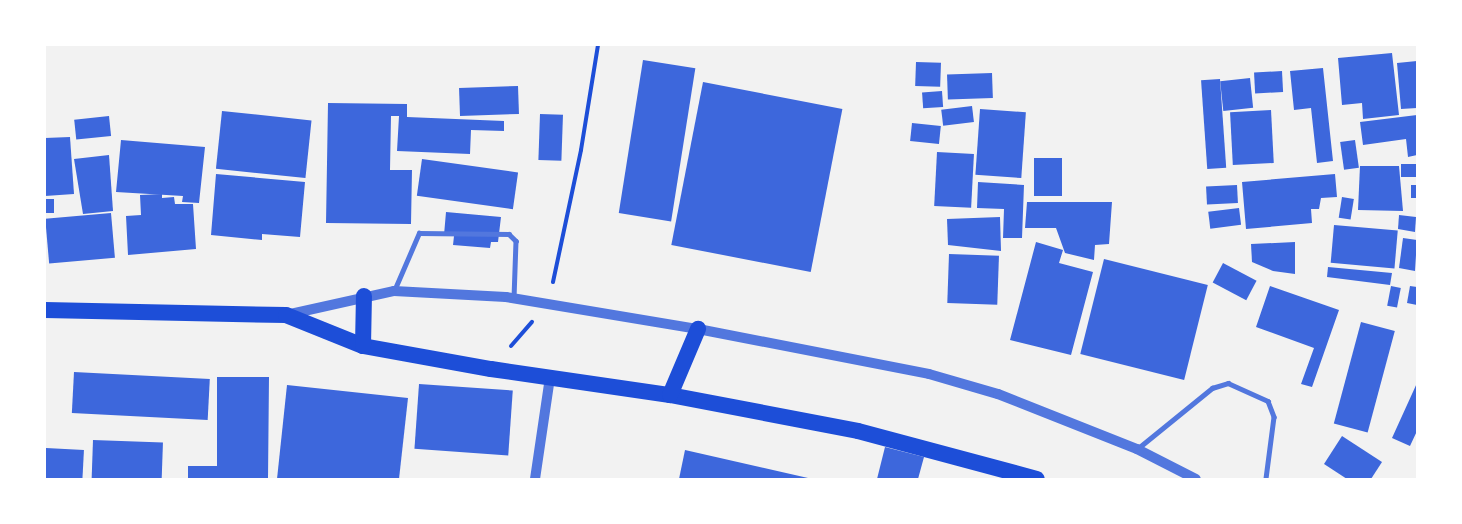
<!DOCTYPE html>
<html>
<head>
<meta charset="utf-8">
<style>
  body { margin:0 }
  #map { position:relative; width:1462px; height:524px; overflow:hidden; background:#f2f2f2; font-family:Ubuntu,sans-serif }
  div>[style] { position:absolute }
  .building>* { inset:0; background:#3d67dc; transform-origin:0 0 }
  .path>* { height:4px; margin:-2px; padding:0 2px; transform-origin:2px; border-radius:2px; background:#1d4ed8 }
  .service>* { height:4.5px; margin:-2.25px; padding:0 2.25px; transform-origin:2.25px; border-radius:2.25px; background:#5277de }
  .tertiary>* { height:10px; margin:-5px; padding:0 5px; transform-origin:5px; border-radius:5px; background:#5277de }
  .trunk>* { height:16px; margin:-8px; padding:0 8px; transform-origin:8px; border-radius:8px; background:#1d4ed8 }
  span { translate:-50% -50%; white-space:nowrap; text-align:center; line-height:1.15; -webkit-text-stroke:4.5px #fff; paint-order:stroke }
  .frame { position:absolute; inset:0; border:46px solid #fff; pointer-events:none }
</style>
</head>
<body>
<div id="map">
  <div class="building">
    <div style="clip-path:polygon(1392px 53px,1399px 115px,1363px 119px,1362px 103px,1342px 105px,1338px 58px)"></div>
    <div style="left:643px;top:60px;width:53px;height:155px;rotate:9deg"></div>
    <div style="clip-path:polygon(1417px 61px,1417px 108px,1401px 109px,1397px 63px)"></div>
    <div style="left:916px;top:62px;width:25px;height:24px;rotate:2deg"></div>
    <div style="clip-path:polygon(1323px 68px,1333px 161px,1317px 163px,1311px 108px,1294px 110px,1290px 71px)"></div>
    <div style="left:1282px;top:71px;width:21px;height:28px;rotate:87deg"></div>
    <div style="left:992px;top:73px;width:25px;height:45px;rotate:88deg"></div>
    <div style="left:1250px;top:78px;width:30px;height:30px;rotate:84deg"></div>
    <div style="left:1220px;top:79px;width:89px;height:19px;rotate:86deg"></div>
    <div style="left:703px;top:82px;width:142px;height:166px;rotate:11deg"></div>
    <div style="left:518px;top:86px;width:28px;height:59px;rotate:88deg"></div>
    <div style="left:942px;top:91px;width:16px;height:20px;rotate:86deg"></div>
    <div style="clip-path:polygon(328px 103px,407px 104px,407px 117px,504px 121px,504px 131px,471px 130px,470px 154px,397px 151px,399px 116px,391px 116px,390px 170px,412px 170px,411px 224px,326px 223px)"></div>
    <div style="left:972px;top:106px;width:16px;height:31px;rotate:83deg"></div>
    <div style="left:980px;top:109px;width:46px;height:66px;rotate:4deg"></div>
    <div style="left:1271px;top:110px;width:53px;height:41px;rotate:87deg"></div>
    <div style="left:222px;top:111px;width:90px;height:58px;rotate:6deg"></div>
    <div style="left:540px;top:114px;width:23px;height:46px;rotate:2deg"></div>
    <div style="clip-path:polygon(1417px 115px,1417px 155px,1408px 157px,1406px 139px,1363px 145px,1360px 122px)"></div>
    <div style="left:109px;top:116px;width:20px;height:35px;rotate:84deg"></div>
    <div style="left:912px;top:123px;width:29px;height:18px;rotate:6deg"></div>
    <div style="clip-path:polygon(70px 137px,74px 194px,45px 196px,45px 138px)"></div>
    <div style="clip-path:polygon(121px 140px,205px 147px,199px 203px,182px 202px,183px 196px,116px 192px)"></div>
    <div style="left:1355px;top:140px;width:28px;height:15px;rotate:82deg"></div>
    <div style="left:937px;top:152px;width:37px;height:54px;rotate:3deg"></div>
    <div style="clip-path:polygon(109px 155px,113px 211px,83px 214px,74px 159px)"></div>
    <div style="left:1034px;top:158px;width:28px;height:38px"></div>
    <div style="left:422px;top:159px;width:97px;height:37px;rotate:8deg"></div>
    <div style="left:1417px;top:164px;width:13px;height:16px;rotate:90deg"></div>
    <div style="clip-path:polygon(1360px 166px,1399px 166px,1403px 211px,1358px 210px)"></div>
    <div style="clip-path:polygon(216px 174px,305px 182px,300px 237px,262px 234px,262px 240px,211px 235px)"></div>
    <div style="clip-path:polygon(1335px 174px,1337px 197px,1321px 198px,1319px 209px,1311px 209px,1312px 223px,1246px 229px,1242px 182px)"></div>
    <div style="clip-path:polygon(978px 182px,1024px 185px,1022px 238px,1003px 238px,1004px 209px,977px 208px)"></div>
    <div style="left:1237px;top:185px;width:18px;height:31px;rotate:87deg"></div>
    <div style="left:1411px;top:185px;width:6px;height:13px"></div>
    <div style="clip-path:polygon(162px 194px,162px 198px,174px 197px,175px 204px,193px 204px,196px 249px,128px 255px,126px 216px,141px 215px,140px 195px)"></div>
    <div style="left:1342px;top:197px;width:12px;height:21px;rotate:9deg"></div>
    <div style="left:45px;top:199px;width:9px;height:14px"></div>
    <div style="clip-path:polygon(1027px 202px,1112px 202px,1109px 244px,1095px 245px,1094px 260px,1065px 253px,1056px 228px,1025px 228px)"></div>
    <div style="left:1239px;top:208px;width:17px;height:31px;rotate:83deg"></div>
    <div style="clip-path:polygon(446px 212px,501px 217px,498px 242px,491px 242px,490px 248px,453px 245px,454px 236px,444px 235px)"></div>
    <div style="left:111px;top:213px;width:45px;height:66px;rotate:85deg"></div>
    <div style="clip-path:polygon(1399px 215px,1416px 217px,1415px 232px,1398px 229px)"></div>
    <div style="clip-path:polygon(1000px 217px,1001px 251px,948px 245px,947px 219px)"></div>
    <div style="left:1334px;top:225px;width:64px;height:38px;rotate:5deg"></div>
    <div style="clip-path:polygon(1403px 238px,1417px 240px,1415px 271px,1399px 268px)"></div>
    <div style="clip-path:polygon(1036px 242px,1063px 250px,1059px 263px,1093px 272px,1071px 355px,1010px 340px)"></div>
    <div style="clip-path:polygon(1295px 242px,1295px 274px,1273px 271px,1252px 262px,1251px 244px)"></div>
    <div style="left:949px;top:254px;width:50px;height:49px;rotate:2deg"></div>
    <div style="left:1104px;top:259px;width:107px;height:98px;rotate:14deg"></div>
    <div style="left:1223px;top:263px;width:38px;height:22px;rotate:28deg"></div>
    <div style="clip-path:polygon(1328px 267px,1392px 273px,1390px 285px,1327px 277px)"></div>
    <div style="clip-path:polygon(1270px 286px,1339px 310px,1312px 387px,1301px 384px,1314px 348px,1256px 327px)"></div>
    <div style="left:1391px;top:286px;width:10px;height:20px;rotate:11deg"></div>
    <div style="clip-path:polygon(1410px 286px,1417px 287px,1417px 305px,1407px 303px)"></div>
    <div style="left:1361px;top:322px;width:35px;height:105px;rotate:15deg"></div>
    <div style="left:74px;top:372px;width:136px;height:41px;rotate:3deg"></div>
    <div style="clip-path:polygon(217px 377px,269px 377px,268px 479px,188px 479px,188px 466px,217px 466px)"></div>
    <div style="clip-path:polygon(1417px 383px,1417px 431px,1410px 446px,1392px 438px)"></div>
    <div style="left:419px;top:384px;width:94px;height:65px;rotate:4deg"></div>
    <div style="clip-path:polygon(287px 385px,408px 398px,399px 479px,277px 479px)"></div>
    <div style="clip-path:polygon(1342px 436px,1382px 462px,1371px 479px,1347px 479px,1324px 464px)"></div>
    <div style="left:93px;top:440px;width:70px;height:39px;rotate:2deg"></div>
    <div style="clip-path:polygon(885px 447px,924px 457px,918px 479px,877px 479px)"></div>
    <div style="left:46px;top:448px;width:38px;height:31px;rotate:3deg"></div>
    <div style="clip-path:polygon(685px 450px,808px 478px,807px 479px,679px 479px)"></div>
  </div>
  <div class="path">
    <div style="left:553px;top:282px;width:135px;rotate:-78deg"></div>
    <div style="left:581px;top:150px;width:106px;rotate:-80.8deg"></div>
    <div style="left:511px;top:346px;width:32px;rotate:-49deg"></div>
  </div>
  <div class="service">
    <div style="left:394px;top:291px;width:63px;rotate:-66.7deg"></div>
    <div style="left:419px;top:233px;width:90px;rotate:0.6deg"></div>
    <div style="left:509px;top:234px;width:10px;rotate:45deg"></div>
    <div style="left:516px;top:241px;width:56px;rotate:92deg"></div>
    <div style="left:1137px;top:449px;width:97px;rotate:-39.1deg"></div>
    <div style="left:1212px;top:388px;width:17px;rotate:-17deg"></div>
    <div style="left:1228px;top:383px;width:44px;rotate:24.2deg"></div>
    <div style="left:1268px;top:401px;width:17px;rotate:69deg"></div>
    <div style="left:1274px;top:417px;width:63px;rotate:97.4deg"></div>
  </div>
  <div class="tertiary">
    <div style="left:286px;top:315px;width:111px;rotate:-12.5deg"></div>
    <div style="left:394px;top:291px;width:112px;rotate:3.1deg"></div>
    <div style="left:506px;top:297px;width:195px;rotate:9.5deg"></div>
    <div style="left:698px;top:329px;width:235px;rotate:11deg"></div>
    <div style="left:929px;top:374px;width:72px;rotate:16.2deg"></div>
    <div style="left:998px;top:394px;width:149px;rotate:21.6deg"></div>
    <div style="left:1137px;top:449px;width:66px;rotate:27deg"></div>
    <div style="left:535px;top:479px;width:103px;rotate:-81.6deg"></div>
  </div>
  <div class="trunk">
    <div style="left:45px;top:310px;width:241px;rotate:1.2deg"></div>
    <div style="left:286px;top:315px;width:83px;rotate:21.9deg"></div>
    <div style="left:363px;top:346px;width:130px;rotate:10.2deg"></div>
    <div style="left:491px;top:369px;width:181px;rotate:8.3deg"></div>
    <div style="left:670px;top:395px;width:191px;rotate:10.8deg"></div>
    <div style="left:858px;top:431px;width:185px;rotate:15deg"></div>
    <div style="left:363px;top:346px;width:50px;rotate:-88.9deg"></div>
    <div style="left:670px;top:395px;width:72px;rotate:-67deg"></div>
  </div>
  <div class="frame"></div>
</div>
</body>
</html>
